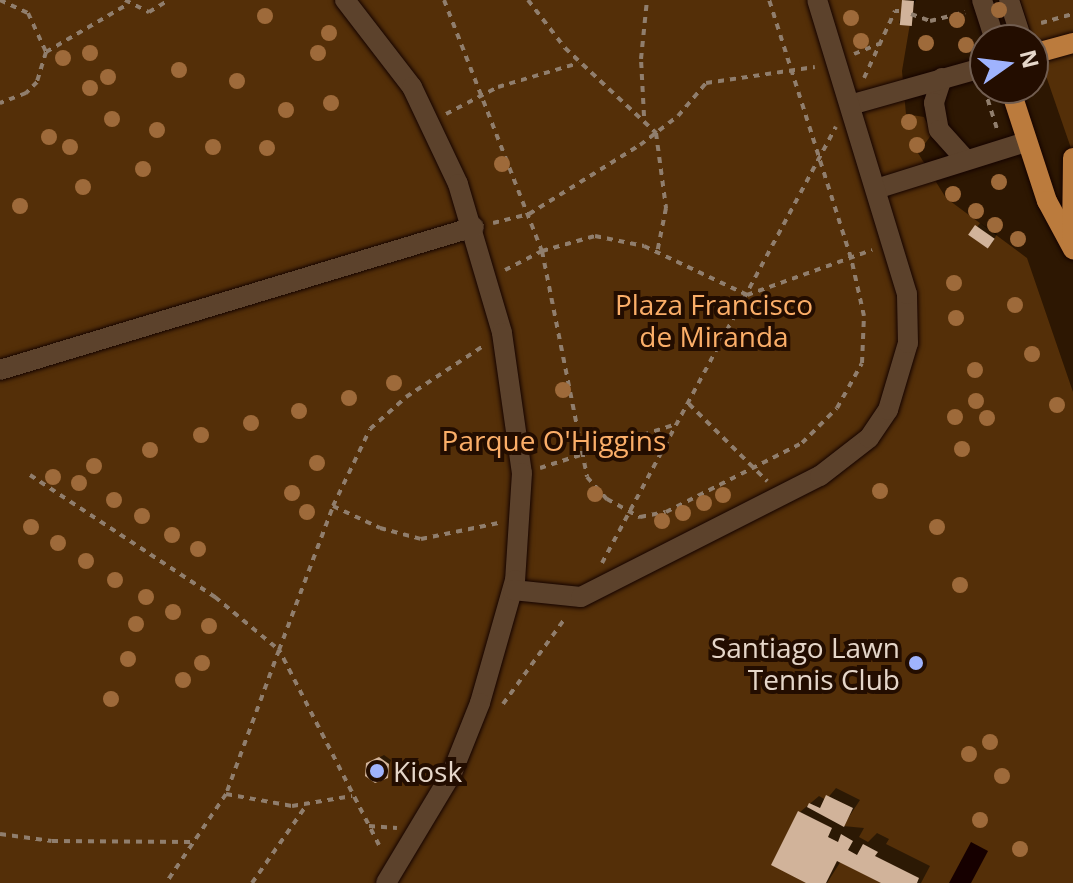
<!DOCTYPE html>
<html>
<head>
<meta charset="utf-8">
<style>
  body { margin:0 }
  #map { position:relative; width:1073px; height:883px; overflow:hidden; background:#2d1702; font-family:"Open Sans",sans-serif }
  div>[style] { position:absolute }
  .green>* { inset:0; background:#542f08 }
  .water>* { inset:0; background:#160000 }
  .shadow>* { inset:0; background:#0007 }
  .building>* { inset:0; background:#d1b39a; transform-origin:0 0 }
  .path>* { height:4px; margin-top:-2px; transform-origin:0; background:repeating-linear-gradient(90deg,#907e6d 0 6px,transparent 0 12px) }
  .roads { filter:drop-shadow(0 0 2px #140300) drop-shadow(0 0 2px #140300) }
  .minor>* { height:20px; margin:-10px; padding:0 10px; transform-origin:10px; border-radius:10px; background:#5c422c }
  .major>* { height:20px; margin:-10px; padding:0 10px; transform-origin:10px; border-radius:10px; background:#bb7b3d }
  .trees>* { width:16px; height:16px; margin:-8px; border-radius:50%; background:#9e6a3a }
  .dots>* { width:22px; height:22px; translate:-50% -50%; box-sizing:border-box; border:4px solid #230d00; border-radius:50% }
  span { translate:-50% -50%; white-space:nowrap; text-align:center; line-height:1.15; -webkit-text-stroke:8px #230d00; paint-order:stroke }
  .park-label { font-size:28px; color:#fbae68 }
  .poi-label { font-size:28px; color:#e5d6c9 }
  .right { translate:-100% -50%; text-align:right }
  .left { translate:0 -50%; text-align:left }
  .north { position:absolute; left:969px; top:24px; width:80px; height:80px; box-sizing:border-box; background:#230d00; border:2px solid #715d50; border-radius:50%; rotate:76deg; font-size:22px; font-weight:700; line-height:32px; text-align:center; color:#e5d6c9 }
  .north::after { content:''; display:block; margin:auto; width:28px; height:36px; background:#9fb3fd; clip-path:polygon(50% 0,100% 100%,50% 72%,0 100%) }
</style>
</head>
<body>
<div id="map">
  <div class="green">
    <div style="clip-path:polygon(0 0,914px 0,902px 71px,906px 114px,924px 117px,932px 134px,918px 153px,946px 198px,1027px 258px,1073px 392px,1073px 883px,0 883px)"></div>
    <div style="clip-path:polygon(1020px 0,1073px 0,1073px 154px,1025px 15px)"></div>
  </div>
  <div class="water">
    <div style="clip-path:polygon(971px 842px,988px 851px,971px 883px,949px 883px)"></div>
  </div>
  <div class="shadow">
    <div style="clip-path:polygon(905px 0,916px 0,907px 24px,899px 23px)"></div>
    <div style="clip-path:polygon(980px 223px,997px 234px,992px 243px,971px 235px)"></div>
    <div style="clip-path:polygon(384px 755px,391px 760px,386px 776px,368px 763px)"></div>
    <div style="clip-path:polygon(836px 788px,860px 800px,843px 826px,864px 828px,859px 837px,868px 842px,877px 833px,889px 839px,886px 844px,930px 866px,921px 883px,885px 883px,841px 861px,827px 883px,810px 883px,800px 812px,819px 796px,826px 800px)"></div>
  </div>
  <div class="building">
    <div style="left:902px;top:0;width:12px;height:25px;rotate:5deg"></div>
    <div style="left:975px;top:225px;width:24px;height:12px;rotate:35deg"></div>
    <div style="clip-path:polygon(379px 757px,389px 764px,388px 778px,375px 783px,365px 776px,366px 763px)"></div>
    <div style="clip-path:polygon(826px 795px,853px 808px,844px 827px,807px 807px,809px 803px,820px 808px)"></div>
    <div style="clip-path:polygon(798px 811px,832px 828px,828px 837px,838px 842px,841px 834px,853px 841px,848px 850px,857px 855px,863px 844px,878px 852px,875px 856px,919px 878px,917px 883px,881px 883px,837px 861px,826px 883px,806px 883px,771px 865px)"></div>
  </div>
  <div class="path">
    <div style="left:0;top:0;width:31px;rotate:25deg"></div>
    <div style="left:28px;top:13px;width:43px;rotate:65.2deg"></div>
    <div style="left:46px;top:52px;width:31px;rotate:107deg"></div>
    <div style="left:37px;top:82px;width:16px;rotate:135deg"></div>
    <div style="left:26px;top:93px;width:28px;rotate:159deg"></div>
    <div style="left:125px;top:0;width:27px;rotate:27deg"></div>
    <div style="left:149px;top:12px;width:23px;rotate:-31deg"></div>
    <div style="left:444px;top:0;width:269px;rotate:68.7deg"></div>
    <div style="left:542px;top:251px;width:230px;rotate:78.7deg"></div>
    <div style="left:587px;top:477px;width:30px;rotate:48deg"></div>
    <div style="left:607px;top:499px;width:38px;rotate:29deg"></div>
    <div style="left:640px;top:517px;width:26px;rotate:-11deg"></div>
    <div style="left:666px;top:512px;width:153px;rotate:-26.9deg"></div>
    <div style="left:802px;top:443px;width:49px;rotate:-45deg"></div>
    <div style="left:837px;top:408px;width:51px;rotate:-60.9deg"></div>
    <div style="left:862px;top:363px;width:47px;rotate:-87.6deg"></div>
    <div style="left:864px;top:316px;width:59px;rotate:-102.6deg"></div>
    <div style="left:851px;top:258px;width:271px;rotate:-107.6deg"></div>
    <div style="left:528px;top:0;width:61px;rotate:52.4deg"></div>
    <div style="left:565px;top:48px;width:125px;rotate:43deg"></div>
    <div style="left:656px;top:133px;width:76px;rotate:82.4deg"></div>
    <div style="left:666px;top:208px;width:46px;rotate:101.3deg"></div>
    <div style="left:911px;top:14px;width:20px;rotate:20deg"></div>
    <div style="left:930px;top:21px;width:36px;rotate:-14deg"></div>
    <div style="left:1041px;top:23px;width:33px;rotate:-16deg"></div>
    <div style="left:46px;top:52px;width:95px;rotate:-30.3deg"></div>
    <div style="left:854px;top:54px;width:27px;rotate:-22deg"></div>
    <div style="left:864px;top:78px;width:74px;rotate:-65.2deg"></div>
    <div style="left:895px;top:11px;width:4px"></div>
    <div style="left:984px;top:88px;width:43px;rotate:72.4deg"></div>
    <div style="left:446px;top:114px;width:59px;rotate:-27.4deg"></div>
    <div style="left:498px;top:87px;width:84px;rotate:-16.5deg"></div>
    <div style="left:644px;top:116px;width:57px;rotate:-93deg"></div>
    <div style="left:641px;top:59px;width:59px;rotate:-84.2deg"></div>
    <div style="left:493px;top:223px;width:37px;rotate:-14deg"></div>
    <div style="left:529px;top:214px;width:131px;rotate:-31.9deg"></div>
    <div style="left:640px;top:145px;width:48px;rotate:-37.3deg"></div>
    <div style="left:678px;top:116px;width:43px;rotate:-49.7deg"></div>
    <div style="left:706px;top:83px;width:110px;rotate:-8.4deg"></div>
    <div style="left:505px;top:270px;width:42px;rotate:-27.2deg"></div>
    <div style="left:542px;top:251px;width:55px;rotate:-15.8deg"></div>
    <div style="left:595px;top:236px;width:50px;rotate:11.5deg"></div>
    <div style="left:644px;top:246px;width:114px;rotate:25.4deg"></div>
    <div style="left:747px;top:295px;width:133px;rotate:-19.8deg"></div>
    <div style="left:689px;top:404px;width:110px;rotate:44.6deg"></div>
    <div style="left:540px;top:468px;width:143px;rotate:-17.9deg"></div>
    <div style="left:30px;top:475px;width:222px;rotate:33.4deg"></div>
    <div style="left:215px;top:597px;width:83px;rotate:39.6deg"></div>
    <div style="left:279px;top:650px;width:153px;rotate:110.2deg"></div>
    <div style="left:226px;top:794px;width:107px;rotate:124deg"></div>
    <div style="left:333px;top:506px;width:52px;rotate:25.1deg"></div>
    <div style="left:380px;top:528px;width:42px;rotate:15deg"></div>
    <div style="left:421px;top:539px;width:79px;rotate:-11.7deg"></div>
    <div style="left:602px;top:563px;width:495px;rotate:-61.8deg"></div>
    <div style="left:503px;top:704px;width:107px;rotate:-54.1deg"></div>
    <div style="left:226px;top:794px;width:67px;rotate:10.3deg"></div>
    <div style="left:292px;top:806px;width:61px;rotate:-9.5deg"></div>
    <div style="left:369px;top:826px;width:28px;rotate:4deg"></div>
    <div style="left:0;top:834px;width:52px;rotate:7.7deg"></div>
    <div style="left:52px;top:841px;width:140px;rotate:0.4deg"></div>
    <div style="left:379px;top:845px;width:219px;rotate:-117.1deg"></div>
    <div style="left:279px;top:650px;width:154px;rotate:-69.4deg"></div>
    <div style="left:333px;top:506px;width:85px;rotate:-64.3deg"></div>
    <div style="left:370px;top:429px;width:48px;rotate:-41.6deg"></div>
    <div style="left:406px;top:397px;width:95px;rotate:-33.4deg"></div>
    <div style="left:252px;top:883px;width:94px;rotate:-55deg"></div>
  </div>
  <div class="roads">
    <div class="minor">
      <div style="left:345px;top:0;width:110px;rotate:52.4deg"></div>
      <div style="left:412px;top:87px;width:107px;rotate:64.6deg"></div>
      <div style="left:458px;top:184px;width:155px;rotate:73.5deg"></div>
      <div style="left:502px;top:333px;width:141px;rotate:81.9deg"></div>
      <div style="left:522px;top:473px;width:107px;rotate:93.7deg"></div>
      <div style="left:515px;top:580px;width:128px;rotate:105.9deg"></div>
      <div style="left:480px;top:703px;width:75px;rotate:111.8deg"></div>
      <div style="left:452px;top:773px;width:128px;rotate:121deg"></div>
      <div style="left:982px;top:0;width:42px;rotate:72deg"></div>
      <div style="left:1009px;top:0;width:42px;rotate:72deg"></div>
      <div style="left:942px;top:78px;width:26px;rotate:108deg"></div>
      <div style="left:934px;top:103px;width:27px;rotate:80deg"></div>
      <div style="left:939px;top:130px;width:40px;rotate:48deg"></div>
      <div style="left:850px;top:105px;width:140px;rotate:-15.7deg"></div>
      <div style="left:876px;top:189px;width:157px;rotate:-17.4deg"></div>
      <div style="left:0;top:370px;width:495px;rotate:-16.8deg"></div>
      <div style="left:513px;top:590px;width:68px;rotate:5.9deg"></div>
      <div style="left:581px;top:597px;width:268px;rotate:-26.9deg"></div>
      <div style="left:820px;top:476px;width:62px;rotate:-37.8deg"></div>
      <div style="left:869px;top:438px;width:34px;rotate:-56deg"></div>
      <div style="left:888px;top:410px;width:70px;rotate:-73.4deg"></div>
      <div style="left:908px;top:343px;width:49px;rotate:-91.2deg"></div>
      <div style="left:907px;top:294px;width:307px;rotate:-107deg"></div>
    </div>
    <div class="major">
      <div style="left:1033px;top:54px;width:41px;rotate:-15.4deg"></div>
      <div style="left:1010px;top:88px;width:119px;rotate:71.9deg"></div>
      <div style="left:1047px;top:201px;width:55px;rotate:61.6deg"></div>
      <div style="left:1072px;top:240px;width:82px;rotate:-89.3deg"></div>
    </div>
  </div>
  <div class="trees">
    <div style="left:999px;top:10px"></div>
    <div style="left:265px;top:16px"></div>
    <div style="left:851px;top:18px"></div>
    <div style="left:957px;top:20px"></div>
    <div style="left:329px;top:33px"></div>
    <div style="left:861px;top:41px"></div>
    <div style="left:926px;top:43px"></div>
    <div style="left:966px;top:45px"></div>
    <div style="left:90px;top:53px"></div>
    <div style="left:318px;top:53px"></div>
    <div style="left:63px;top:58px"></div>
    <div style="left:179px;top:70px"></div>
    <div style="left:108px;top:77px"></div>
    <div style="left:237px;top:81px"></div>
    <div style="left:90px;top:88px"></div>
    <div style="left:331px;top:103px"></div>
    <div style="left:286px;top:110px"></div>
    <div style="left:112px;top:119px"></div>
    <div style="left:909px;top:122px"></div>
    <div style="left:157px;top:130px"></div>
    <div style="left:49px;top:137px"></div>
    <div style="left:917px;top:145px"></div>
    <div style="left:70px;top:147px"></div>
    <div style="left:213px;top:147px"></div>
    <div style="left:267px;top:148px"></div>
    <div style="left:502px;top:164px"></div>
    <div style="left:143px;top:169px"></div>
    <div style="left:999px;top:182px"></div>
    <div style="left:83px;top:187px"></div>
    <div style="left:953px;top:194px"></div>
    <div style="left:20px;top:206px"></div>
    <div style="left:976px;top:211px"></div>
    <div style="left:995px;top:225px"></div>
    <div style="left:1018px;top:239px"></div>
    <div style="left:954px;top:283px"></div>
    <div style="left:1015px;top:305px"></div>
    <div style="left:956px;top:318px"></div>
    <div style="left:1032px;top:354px"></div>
    <div style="left:975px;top:370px"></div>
    <div style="left:394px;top:383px"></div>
    <div style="left:563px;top:390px"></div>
    <div style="left:349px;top:398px"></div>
    <div style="left:976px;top:401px"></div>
    <div style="left:1057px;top:405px"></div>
    <div style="left:299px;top:411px"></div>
    <div style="left:955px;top:417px"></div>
    <div style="left:987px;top:418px"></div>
    <div style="left:251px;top:423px"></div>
    <div style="left:201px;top:435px"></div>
    <div style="left:962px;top:449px"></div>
    <div style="left:150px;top:450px"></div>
    <div style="left:317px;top:463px"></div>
    <div style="left:94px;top:466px"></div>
    <div style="left:53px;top:477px"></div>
    <div style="left:79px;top:483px"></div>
    <div style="left:880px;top:491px"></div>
    <div style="left:292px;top:493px"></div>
    <div style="left:595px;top:494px"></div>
    <div style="left:723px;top:495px"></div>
    <div style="left:114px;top:500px"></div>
    <div style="left:704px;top:503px"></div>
    <div style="left:307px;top:512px"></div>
    <div style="left:683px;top:513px"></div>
    <div style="left:142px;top:516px"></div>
    <div style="left:662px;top:521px"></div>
    <div style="left:31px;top:527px"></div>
    <div style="left:937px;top:527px"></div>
    <div style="left:172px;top:535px"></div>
    <div style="left:58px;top:543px"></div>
    <div style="left:198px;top:549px"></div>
    <div style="left:86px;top:561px"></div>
    <div style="left:115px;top:580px"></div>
    <div style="left:960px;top:585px"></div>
    <div style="left:146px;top:597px"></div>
    <div style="left:173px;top:612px"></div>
    <div style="left:136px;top:624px"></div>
    <div style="left:209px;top:626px"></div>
    <div style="left:128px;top:659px"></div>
    <div style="left:202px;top:663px"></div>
    <div style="left:183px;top:680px"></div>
    <div style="left:111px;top:699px"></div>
    <div style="left:990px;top:742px"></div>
    <div style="left:969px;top:754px"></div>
    <div style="left:1002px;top:776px"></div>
    <div style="left:980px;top:820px"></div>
    <div style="left:1020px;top:849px"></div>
  </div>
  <div class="dots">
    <div style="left:916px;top:663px;background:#9fb3fd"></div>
    <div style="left:377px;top:771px;background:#9fb3fd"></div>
  </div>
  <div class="park-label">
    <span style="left:714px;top:320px">Plaza Francisco<br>de Miranda</span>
    <span style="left:554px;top:440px">Parque O'Higgins</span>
  </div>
  <div class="poi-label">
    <span class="right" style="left:900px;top:663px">Santiago Lawn<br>Tennis Club</span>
    <span class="left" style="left:393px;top:771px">Kiosk</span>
  </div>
  <div class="north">N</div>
</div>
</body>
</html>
